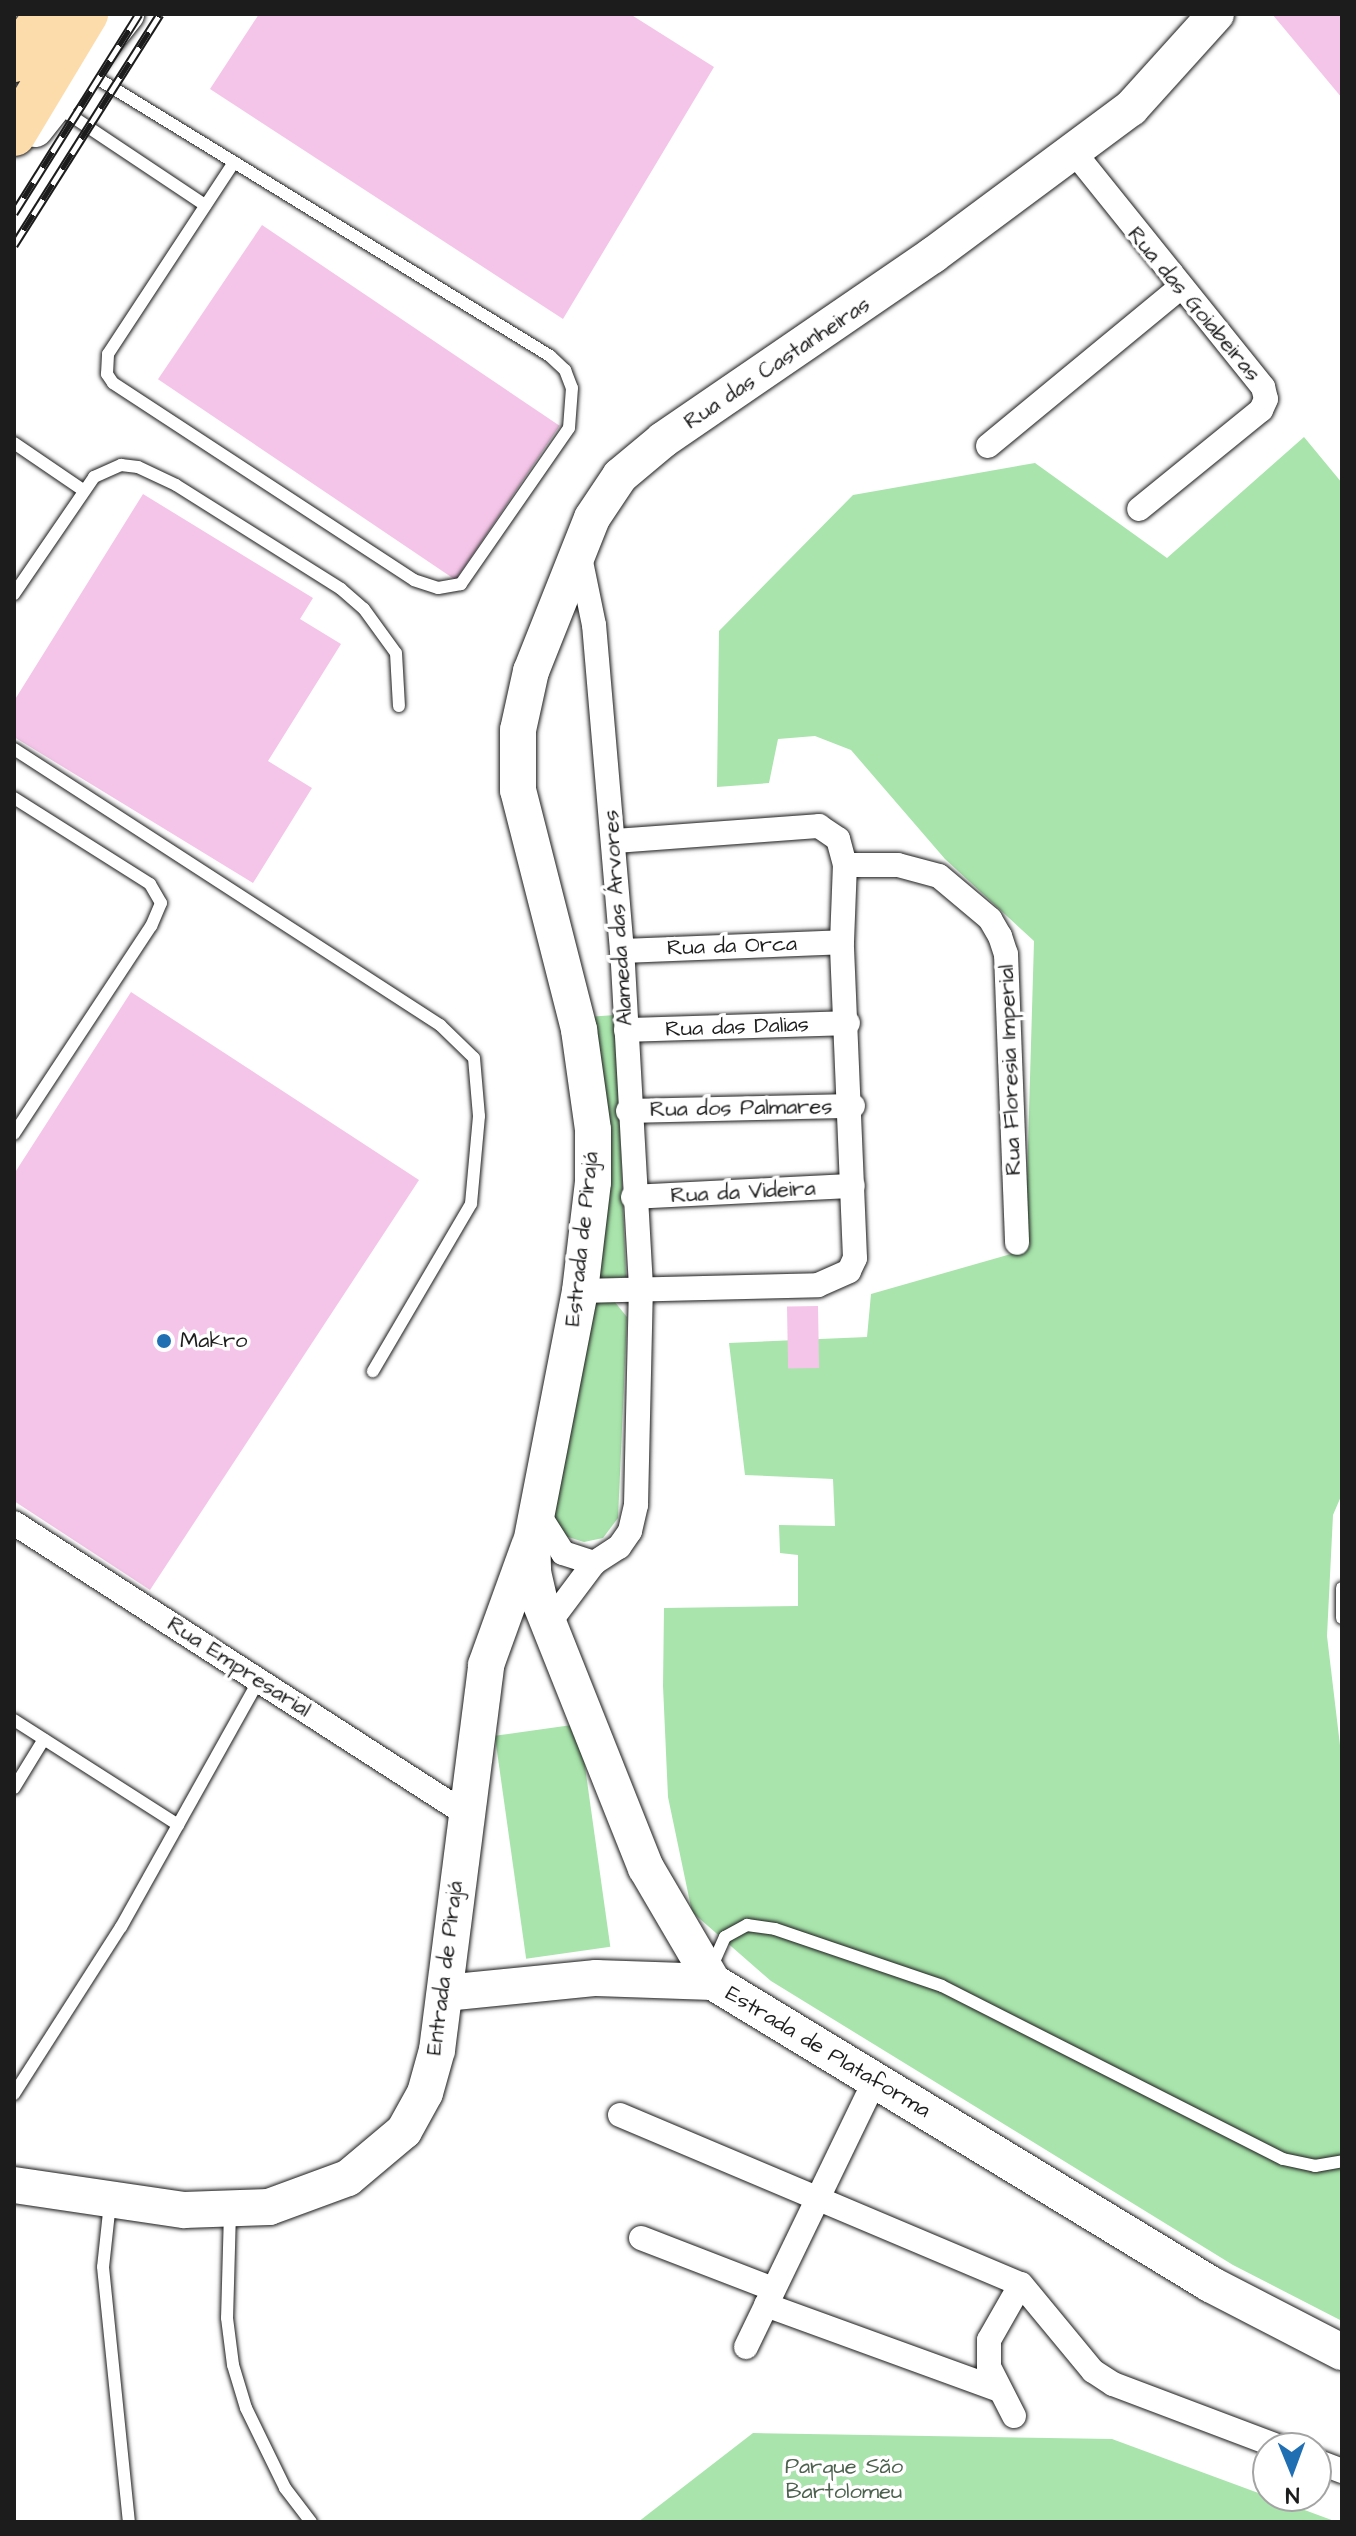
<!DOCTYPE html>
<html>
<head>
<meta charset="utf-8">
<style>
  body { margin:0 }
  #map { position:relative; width:1356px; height:2536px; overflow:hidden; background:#fff; font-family:"Architects Daughter",sans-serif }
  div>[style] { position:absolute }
  .green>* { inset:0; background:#a8e4ab; transform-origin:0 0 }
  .building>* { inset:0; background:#f4c5e8; transform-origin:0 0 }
  .roads { filter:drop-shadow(0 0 2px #1c1c1c) drop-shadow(0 0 2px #1c1c1c) }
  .lane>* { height:12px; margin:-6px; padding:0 6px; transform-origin:6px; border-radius:6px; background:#fff }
  .street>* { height:24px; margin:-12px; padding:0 12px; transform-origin:12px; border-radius:12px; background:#fff }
  .secondary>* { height:36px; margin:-18px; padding:0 18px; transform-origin:18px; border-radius:18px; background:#fff }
  .highway>* { height:44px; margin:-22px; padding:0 22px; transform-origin:22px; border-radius:22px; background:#fddcac }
  .rail>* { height:9px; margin-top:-4.5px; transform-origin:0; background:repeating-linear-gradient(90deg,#fff 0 18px,#1c1c1c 0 36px); box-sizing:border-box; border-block:2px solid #1c1c1c }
  .dots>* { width:22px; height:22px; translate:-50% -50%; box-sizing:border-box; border:4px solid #fff; border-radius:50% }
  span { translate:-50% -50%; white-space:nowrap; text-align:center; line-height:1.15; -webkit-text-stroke:7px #fff; paint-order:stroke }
  .street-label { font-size:22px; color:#1c1c1c }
  .poi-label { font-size:22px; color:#1c1c1c }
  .left { translate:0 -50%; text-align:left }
  .park-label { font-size:22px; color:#4d624e }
  .frame { position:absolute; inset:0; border:16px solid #1c1c1c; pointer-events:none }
  .north { position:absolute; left:1252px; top:2432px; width:80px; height:80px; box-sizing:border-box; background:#fff; border:2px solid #a4a4a4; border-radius:50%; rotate:179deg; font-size:22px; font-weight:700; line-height:32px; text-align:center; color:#1c1c1c }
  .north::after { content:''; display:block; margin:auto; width:28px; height:36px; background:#1f6fb2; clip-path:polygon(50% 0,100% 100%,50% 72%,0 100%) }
</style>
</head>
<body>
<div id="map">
  <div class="green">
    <div style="clip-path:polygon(1304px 437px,1342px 483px,1342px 1494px,1333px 1515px,1327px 1636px,1342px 1762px,1342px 2321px,1233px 2265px,771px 1981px,692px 1912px,668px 1797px,663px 1686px,664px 1608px,798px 1606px,798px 1555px,780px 1553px,779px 1525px,835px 1526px,833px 1479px,745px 1475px,729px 1343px,867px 1337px,871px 1294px,1025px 1250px,1034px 941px,945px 859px,851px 750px,815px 736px,778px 739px,769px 783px,717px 787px,719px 631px,853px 495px,1035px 463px,1167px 558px)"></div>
    <div style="clip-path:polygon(615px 1015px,626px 1277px,592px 1279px,587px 1017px)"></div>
    <div style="clip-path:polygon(600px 1300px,614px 1301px,627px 1317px,618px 1518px,603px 1538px,584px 1542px,565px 1536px,553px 1519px,587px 1309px)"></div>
    <div style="left:579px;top:1724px;width:225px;height:85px;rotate:82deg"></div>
    <div style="clip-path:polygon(753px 2433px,1112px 2439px,1337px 2522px,638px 2522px)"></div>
  </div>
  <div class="building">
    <div style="clip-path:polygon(259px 14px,630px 14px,714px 67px,563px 319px,210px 89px)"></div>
    <div style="clip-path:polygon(1272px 14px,1342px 14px,1342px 98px)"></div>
    <div style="left:262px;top:225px;width:359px;height:186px;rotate:34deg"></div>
    <div style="clip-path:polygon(143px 494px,313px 598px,300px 619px,341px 644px,268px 761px,312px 788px,253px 883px,14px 737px,14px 701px)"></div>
    <div style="clip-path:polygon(131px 992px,419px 1180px,150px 1590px,14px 1501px,14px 1174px)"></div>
    <div style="left:818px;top:1306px;width:62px;height:31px;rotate:89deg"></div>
  </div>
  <div class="roads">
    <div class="lane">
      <div style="left:87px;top:72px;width:543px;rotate:31.52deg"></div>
      <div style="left:550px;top:356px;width:21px;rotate:43deg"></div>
      <div style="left:565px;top:370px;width:19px;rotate:69deg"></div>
      <div style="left:572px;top:388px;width:40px;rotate:94.3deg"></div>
      <div style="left:569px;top:428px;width:190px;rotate:124.7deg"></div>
      <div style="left:461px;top:584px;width:23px;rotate:170deg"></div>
      <div style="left:438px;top:588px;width:25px;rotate:-162deg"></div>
      <div style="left:414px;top:580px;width:360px;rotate:-146.8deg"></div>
      <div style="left:113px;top:383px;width:11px;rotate:-124deg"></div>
      <div style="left:107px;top:374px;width:20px;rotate:-87deg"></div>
      <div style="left:108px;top:354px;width:227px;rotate:-56.7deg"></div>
      <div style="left:58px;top:107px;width:177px;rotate:33.7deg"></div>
      <div style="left:14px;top:443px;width:83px;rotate:34.3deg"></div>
      <div style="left:14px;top:594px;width:142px;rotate:-55.6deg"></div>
      <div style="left:94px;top:477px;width:30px;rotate:-24deg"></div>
      <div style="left:121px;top:465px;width:17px;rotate:7deg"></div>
      <div style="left:138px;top:467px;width:42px;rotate:25.3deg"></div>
      <div style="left:176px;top:485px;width:195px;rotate:32.2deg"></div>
      <div style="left:341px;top:589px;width:30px;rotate:41deg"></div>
      <div style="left:364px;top:609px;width:54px;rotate:54deg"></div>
      <div style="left:396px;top:653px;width:53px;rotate:86.8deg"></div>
      <div style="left:14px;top:749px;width:508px;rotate:32.94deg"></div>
      <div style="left:440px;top:1025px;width:47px;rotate:44.1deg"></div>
      <div style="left:474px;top:1058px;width:58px;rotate:85.1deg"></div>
      <div style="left:479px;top:1116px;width:88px;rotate:95.2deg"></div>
      <div style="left:471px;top:1204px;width:194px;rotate:120.4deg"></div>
      <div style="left:14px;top:798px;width:161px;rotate:32.3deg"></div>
      <div style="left:150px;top:884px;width:22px;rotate:60deg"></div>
      <div style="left:161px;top:903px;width:25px;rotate:113deg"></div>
      <div style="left:151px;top:926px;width:249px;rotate:123.4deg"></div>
      <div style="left:1342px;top:1588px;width:30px;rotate:90deg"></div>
      <div style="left:14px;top:1720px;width:195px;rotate:32.6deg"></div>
      <div style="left:14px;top:1788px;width:57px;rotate:-58.5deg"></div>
      <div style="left:712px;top:1966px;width:32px;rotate:-66deg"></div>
      <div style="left:725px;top:1937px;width:25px;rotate:-29deg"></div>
      <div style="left:747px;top:1925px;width:28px;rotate:8deg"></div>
      <div style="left:775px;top:1929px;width:176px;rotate:18.8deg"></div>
      <div style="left:942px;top:1986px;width:382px;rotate:26.9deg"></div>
      <div style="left:1283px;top:2159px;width:33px;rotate:12deg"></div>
      <div style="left:1315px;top:2166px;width:27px;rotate:-10deg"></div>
      <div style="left:14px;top:2094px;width:198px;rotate:-57.4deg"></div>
      <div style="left:121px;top:1927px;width:283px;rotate:-60.8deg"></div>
      <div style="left:110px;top:2203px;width:64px;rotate:96.2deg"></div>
      <div style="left:103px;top:2267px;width:256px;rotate:84.2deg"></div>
      <div style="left:230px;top:2212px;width:106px;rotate:91.6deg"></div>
      <div style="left:227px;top:2318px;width:47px;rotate:82.7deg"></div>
      <div style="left:233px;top:2365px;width:45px;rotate:73.2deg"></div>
      <div style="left:246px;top:2408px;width:89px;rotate:64deg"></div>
      <div style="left:285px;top:2488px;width:43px;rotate:52.6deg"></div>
    </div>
    <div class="street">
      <div style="left:1074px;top:152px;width:302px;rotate:51.2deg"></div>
      <div style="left:1263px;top:387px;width:12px;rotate:76deg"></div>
      <div style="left:1266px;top:399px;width:12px;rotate:114deg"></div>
      <div style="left:1261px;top:410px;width:157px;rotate:140.9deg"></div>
      <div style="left:988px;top:446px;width:249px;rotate:-39.5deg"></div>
      <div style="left:845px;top:865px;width:53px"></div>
      <div style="left:898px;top:865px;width:42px;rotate:15deg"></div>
      <div style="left:939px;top:876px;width:67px;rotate:40.1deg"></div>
      <div style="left:990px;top:919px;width:20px;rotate:60deg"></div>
      <div style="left:1000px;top:936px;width:19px;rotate:72deg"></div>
      <div style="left:1006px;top:954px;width:289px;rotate:87.8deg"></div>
      <div style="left:622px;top:951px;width:220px;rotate:-2.3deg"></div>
      <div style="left:626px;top:1030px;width:222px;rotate:-1.8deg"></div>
      <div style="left:628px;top:1111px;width:225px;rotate:-1.3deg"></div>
      <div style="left:633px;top:1197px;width:220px;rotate:-2.9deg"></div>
      <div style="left:580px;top:1291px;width:238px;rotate:-1.4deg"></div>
      <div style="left:818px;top:1285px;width:34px;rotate:-24deg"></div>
      <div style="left:849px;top:1271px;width:14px;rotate:-65deg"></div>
      <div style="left:855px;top:1258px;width:316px;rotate:-92.4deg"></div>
      <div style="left:842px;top:942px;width:77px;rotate:-87.8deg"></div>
      <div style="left:845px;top:865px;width:27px;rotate:-105deg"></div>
      <div style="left:838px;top:839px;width:23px;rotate:-146deg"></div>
      <div style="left:819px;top:826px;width:206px;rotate:175.8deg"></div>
      <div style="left:539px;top:1515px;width:45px;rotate:57.7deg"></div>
      <div style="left:563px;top:1553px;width:33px;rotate:18deg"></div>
      <div style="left:14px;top:1523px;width:534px;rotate:32.77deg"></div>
      <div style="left:549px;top:1623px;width:75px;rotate:-53.1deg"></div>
      <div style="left:594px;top:1563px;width:30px;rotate:-33deg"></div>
      <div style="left:619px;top:1547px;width:19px;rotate:-55deg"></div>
      <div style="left:630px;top:1531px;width:27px;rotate:-77deg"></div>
      <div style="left:636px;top:1505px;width:218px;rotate:-88.7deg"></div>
      <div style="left:641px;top:1287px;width:337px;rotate:-93.2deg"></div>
      <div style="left:622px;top:951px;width:327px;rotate:-94.9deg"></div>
      <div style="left:594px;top:625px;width:75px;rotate:-101.6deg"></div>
      <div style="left:620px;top:2115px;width:435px;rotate:22.9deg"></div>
      <div style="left:1021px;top:2284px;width:113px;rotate:50.4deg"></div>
      <div style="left:1093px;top:2371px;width:24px;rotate:33deg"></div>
      <div style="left:1113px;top:2384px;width:181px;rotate:20.7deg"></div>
      <div style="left:641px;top:2238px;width:142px;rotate:21.1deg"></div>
      <div style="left:766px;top:2305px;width:246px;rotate:20deg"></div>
      <div style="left:746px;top:2347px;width:294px;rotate:-64.2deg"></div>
      <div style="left:1014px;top:2416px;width:55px;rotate:-117deg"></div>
      <div style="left:989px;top:2367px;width:27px;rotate:-90deg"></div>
      <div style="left:989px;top:2340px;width:64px;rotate:-60.3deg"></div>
      <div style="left:1316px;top:2461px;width:28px;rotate:21deg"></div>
    </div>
    <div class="secondary">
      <div style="left:1216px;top:14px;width:127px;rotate:132.1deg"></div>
      <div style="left:1131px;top:108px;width:247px;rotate:143.4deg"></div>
      <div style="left:933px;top:255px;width:327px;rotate:145.6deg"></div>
      <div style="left:663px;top:440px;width:56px;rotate:140.1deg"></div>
      <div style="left:620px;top:476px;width:50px;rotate:123.7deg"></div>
      <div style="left:592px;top:518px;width:165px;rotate:111.7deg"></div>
      <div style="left:531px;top:671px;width:60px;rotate:102.4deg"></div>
      <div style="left:518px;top:730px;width:60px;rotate:90deg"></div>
      <div style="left:518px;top:790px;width:248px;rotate:75.7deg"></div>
      <div style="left:579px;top:1030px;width:101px;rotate:82deg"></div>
      <div style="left:593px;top:1130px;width:52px;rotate:90deg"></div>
      <div style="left:593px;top:1182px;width:110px;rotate:96.8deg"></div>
      <div style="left:580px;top:1291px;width:253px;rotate:101deg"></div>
      <div style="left:532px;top:1539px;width:33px;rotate:88deg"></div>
      <div style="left:533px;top:1572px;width:31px;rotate:77deg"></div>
      <div style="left:540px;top:1602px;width:286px;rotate:68.3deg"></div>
      <div style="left:646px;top:1868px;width:132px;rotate:59.6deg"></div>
      <div style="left:713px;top:1982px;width:582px;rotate:31.28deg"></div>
      <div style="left:1210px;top:2284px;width:148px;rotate:27.3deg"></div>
      <div style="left:35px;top:129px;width:147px;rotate:-51.6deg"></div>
      <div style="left:445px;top:1993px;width:152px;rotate:-5.7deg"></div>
      <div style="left:596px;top:1978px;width:117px;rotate:2deg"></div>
      <div style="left:14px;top:2185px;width:172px;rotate:8.4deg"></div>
      <div style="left:184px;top:2210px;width:85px;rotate:-2deg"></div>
      <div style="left:269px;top:2207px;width:84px;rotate:-20.2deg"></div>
      <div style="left:348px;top:2178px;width:73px;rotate:-40deg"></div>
      <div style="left:404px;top:2131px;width:43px;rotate:-61.1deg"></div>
      <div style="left:425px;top:2093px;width:45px;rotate:-74.4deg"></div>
      <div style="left:437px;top:2050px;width:388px;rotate:-82.7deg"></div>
      <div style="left:486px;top:1665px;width:127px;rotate:-70.1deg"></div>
    </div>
    <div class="highway">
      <div style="left:14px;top:60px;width:57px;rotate:-54.3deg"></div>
      <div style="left:14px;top:134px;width:140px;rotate:-59deg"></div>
    </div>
  </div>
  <div class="rail">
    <div style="left:14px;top:213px;width:235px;rotate:-57.9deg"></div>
    <div style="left:14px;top:245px;width:273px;rotate:-57.7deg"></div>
  </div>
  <div class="dots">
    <div style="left:164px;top:1341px;background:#1f6fb2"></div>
  </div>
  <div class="street-label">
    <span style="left:1194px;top:304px;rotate:50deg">Rua das Goiabeiras</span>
    <span style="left:777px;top:363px;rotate:-34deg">Rua das Castanheiras</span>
    <span style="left:618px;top:918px;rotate:-94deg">Alameda das Árvores</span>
    <span style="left:732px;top:946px;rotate:-2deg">Rua da Orca</span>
    <span style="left:737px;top:1027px;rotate:-2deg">Rua das Dalias</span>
    <span style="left:1010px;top:1070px;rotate:-92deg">Rua Floresia Imperial</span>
    <span style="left:741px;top:1108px;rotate:-1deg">Rua dos Palmares</span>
    <span style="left:743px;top:1192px;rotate:-3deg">Rua da Videira</span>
    <span style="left:582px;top:1239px;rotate:-84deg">Estrada de Pirajá</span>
    <span style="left:239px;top:1667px;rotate:33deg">Rua Empresarial</span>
    <span style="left:445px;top:1968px;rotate:-83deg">Entrada de Pirajá</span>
    <span style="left:828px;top:2052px;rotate:31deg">Estrada de Plataforma</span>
  </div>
  <div class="poi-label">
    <span class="left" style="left:180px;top:1341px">Makro</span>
  </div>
  <div class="park-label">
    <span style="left:844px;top:2479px">Parque São<br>Bartolomeu</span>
  </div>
  <div class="frame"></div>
  <div class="north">N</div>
</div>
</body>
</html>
